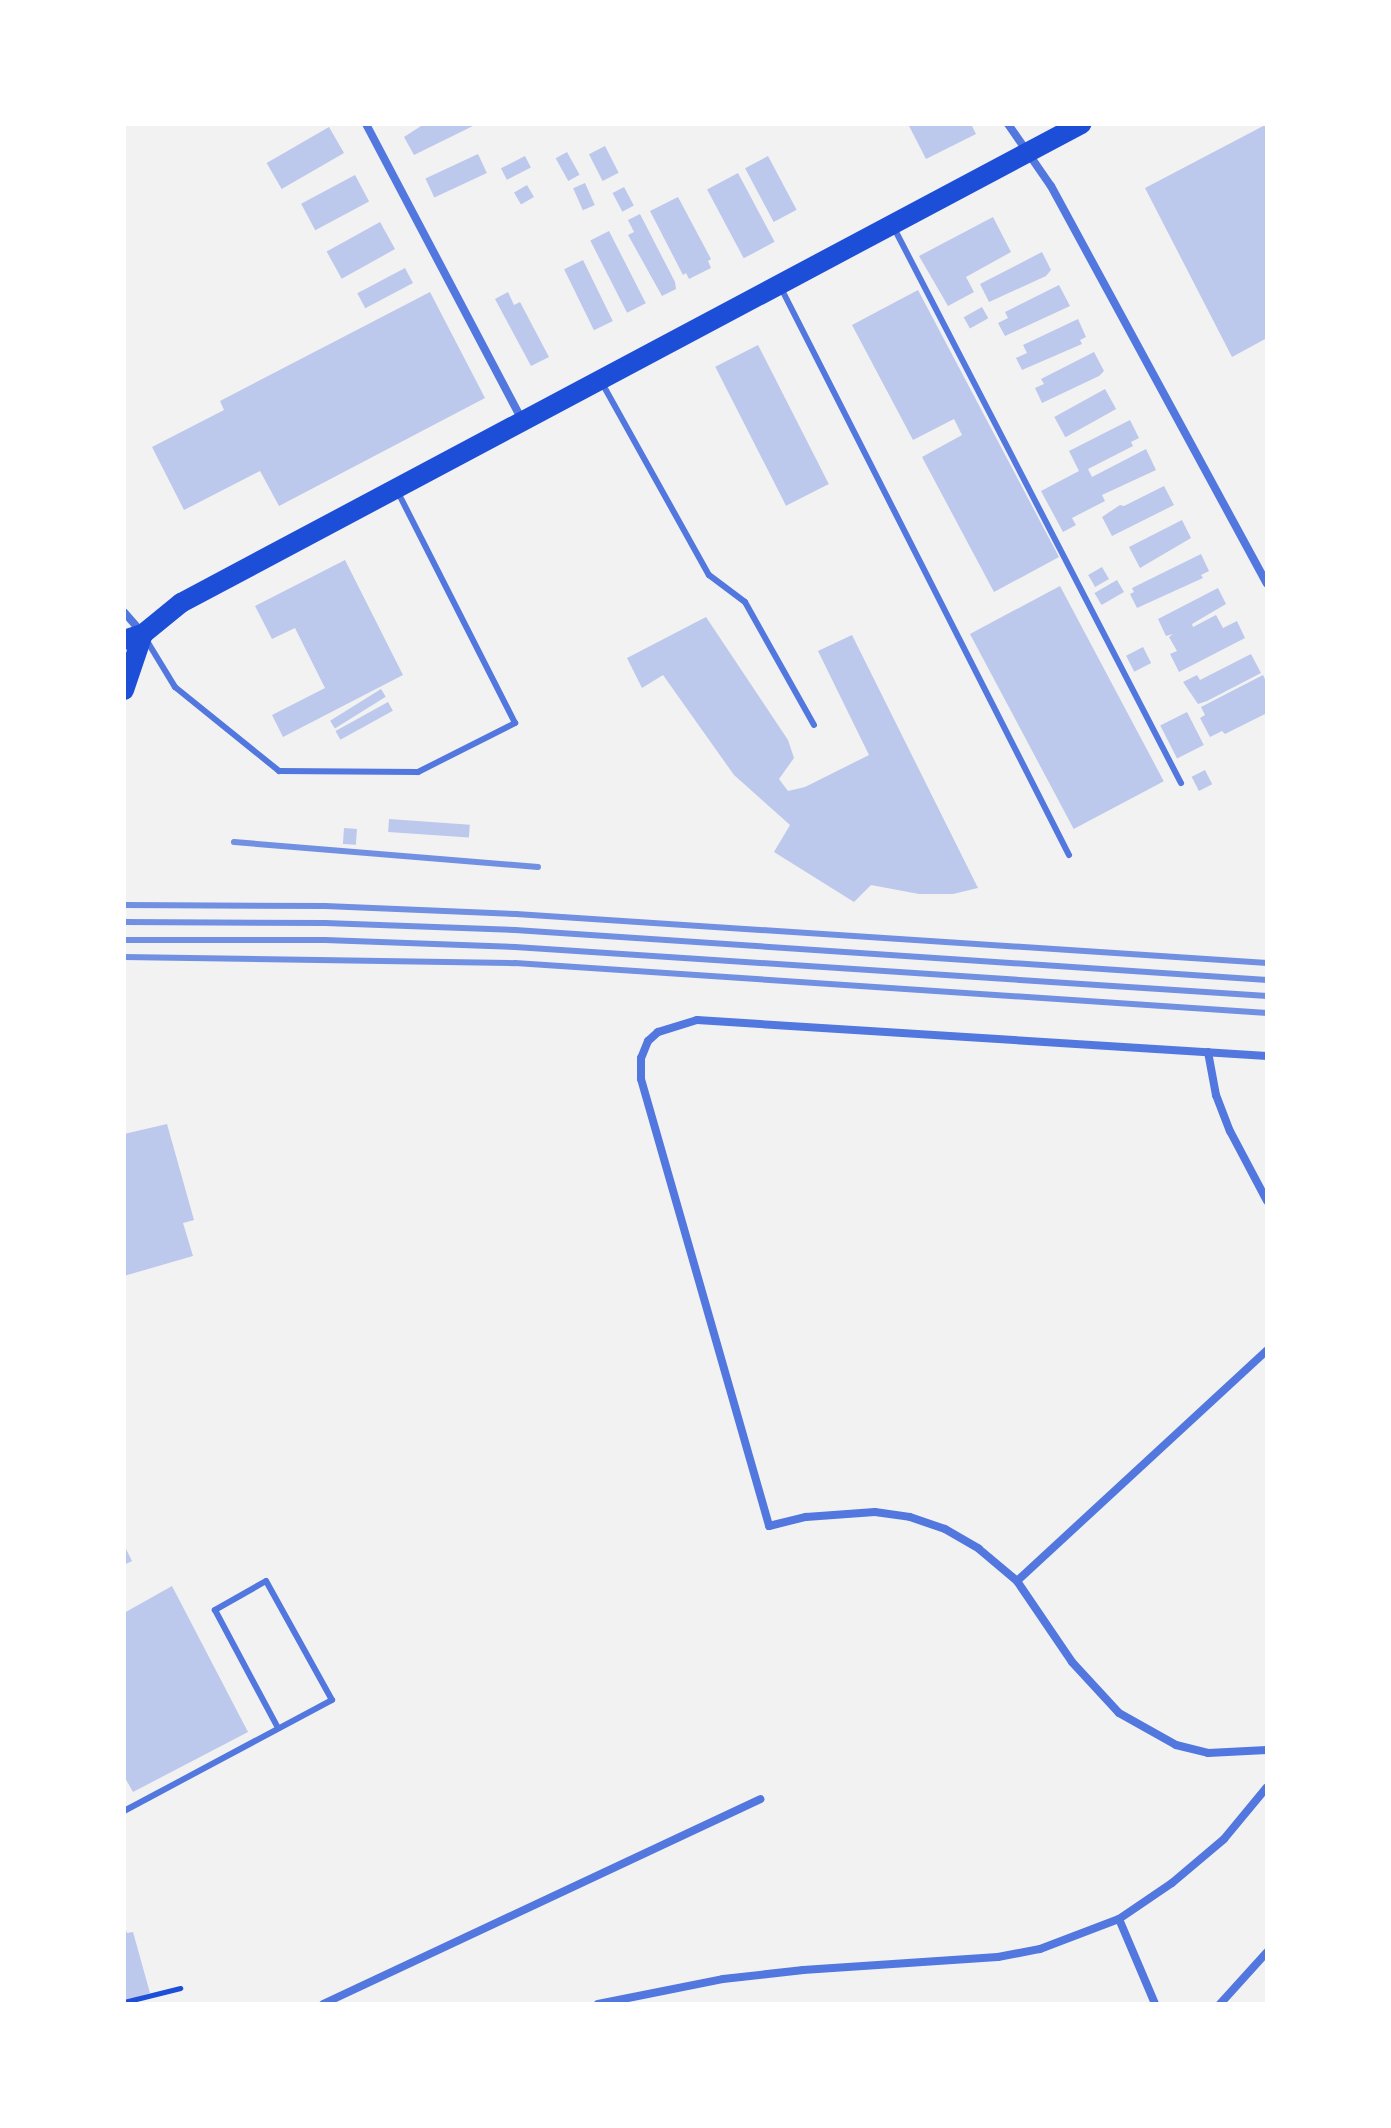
<!DOCTYPE html>
<html>
<head>
<meta charset="utf-8">
<style>
  body { margin:0 }
  #map { position:relative; width:1391px; height:2128px; overflow:hidden; background:#f2f2f2; font-family:"Fira Sans Condensed",sans-serif }
  div>[style] { position:absolute }
  .building>* { inset:0; background:#bdc9ec; transform-origin:0 0 }
  .path>* { height:5px; margin:-2.5px; padding:0 2.5px; transform-origin:2.5px; border-radius:2.5px; background:#1d4ed8 }
  .service>* { height:6px; margin:-3px; padding:0 3px; transform-origin:3px; border-radius:3px; background:#5277de }
  .minor>* { height:8px; margin:-4px; padding:0 4px; transform-origin:4px; border-radius:4px; background:#5277de }
  .primary>* { height:20px; margin:-10px; padding:0 10px; transform-origin:10px; border-radius:10px; background:#1d4ed8 }
  .rail>* { height:6px; margin:-3px; padding:0 3px; transform-origin:3px; border-radius:3px; background:#7290e2 }
  span { translate:-50% -50%; white-space:nowrap; text-align:center; line-height:1.15; -webkit-text-stroke:6px #fff; paint-order:stroke }
  .frame { position:absolute; inset:0; border:126px solid #fff; pointer-events:none }
</style>
</head>
<body>
<div id="map">
  <div class="building">
    <div style="clip-path:polygon(424px 124px,477px 124px,414px 155px,404px 137px)"></div>
    <div style="clip-path:polygon(908px 124px,971px 124px,976px 134px,926px 159px)"></div>
    <div style="clip-path:polygon(1267px 124px,1267px 338px,1232px 357px,1145px 188px)"></div>
    <div style="left:329px;top:127px;width:30px;height:72px;rotate:60deg"></div>
    <div style="left:605px;top:146px;width:30px;height:18px;rotate:63deg"></div>
    <div style="left:567px;top:152px;width:26px;height:13px;rotate:61deg"></div>
    <div style="left:478px;top:154px;width:21px;height:58px;rotate:65deg"></div>
    <div style="left:525px;top:156px;width:13px;height:27px;rotate:63deg"></div>
    <div style="left:768px;top:156px;width:61px;height:26px;rotate:62deg"></div>
    <div style="left:738px;top:173px;width:78px;height:35px;rotate:62deg"></div>
    <div style="left:355px;top:175px;width:30px;height:61px;rotate:62deg"></div>
    <div style="left:585px;top:183px;width:24px;height:13px;rotate:66deg"></div>
    <div style="left:527px;top:185px;width:14px;height:15px;rotate:60deg"></div>
    <div style="left:624px;top:187px;width:21px;height:13px;rotate:62deg"></div>
    <div style="clip-path:polygon(678px 197px,711px 259px,708px 261px,711px 268px,689px 279px,686px 273px,683px 275px,650px 211px)"></div>
    <div style="clip-path:polygon(640px 214px,675px 282px,676px 289px,662px 296px,628px 235px,634px 232px,628px 220px)"></div>
    <div style="clip-path:polygon(993px 217px,1011px 252px,966px 277px,974px 292px,948px 306px,919px 256px)"></div>
    <div style="left:380px;top:222px;width:31px;height:61px;rotate:61deg"></div>
    <div style="left:609px;top:231px;width:81px;height:21px;rotate:63deg"></div>
    <div style="clip-path:polygon(1042px 252px,1051px 270px,1046px 276px,989px 302px,980px 284px)"></div>
    <div style="left:583px;top:260px;width:68px;height:21px;rotate:64deg"></div>
    <div style="left:405px;top:268px;width:17px;height:54px;rotate:62deg"></div>
    <div style="clip-path:polygon(1059px 285px,1070px 306px,1005px 336px,998px 323px,1008px 318px,1005px 312px)"></div>
    <div style="clip-path:polygon(918px 290px,1059px 557px,994px 592px,922px 457px,962px 435px,954px 419px,913px 440px,852px 325px)"></div>
    <div style="clip-path:polygon(430px 292px,485px 398px,279px 506px,260px 471px,184px 510px,152px 447px,224px 410px,220px 401px)"></div>
    <div style="clip-path:polygon(508px 292px,514px 305px,520px 302px,549px 357px,531px 366px,495px 299px)"></div>
    <div style="left:982px;top:307px;width:13px;height:21px;rotate:61deg"></div>
    <div style="clip-path:polygon(1078px 319px,1086px 337px,1080px 340px,1082px 344px,1022px 370px,1016px 358px,1027px 353px,1023px 345px)"></div>
    <div style="left:758px;top:345px;width:156px;height:48px;rotate:63deg"></div>
    <div style="clip-path:polygon(1094px 352px,1104px 371px,1099px 376px,1042px 403px,1035px 388px,1044px 384px,1041px 379px)"></div>
    <div style="left:1105px;top:389px;width:23px;height:58px;rotate:61deg"></div>
    <div style="clip-path:polygon(1130px 420px,1139px 438px,1131px 442px,1133px 446px,1088px 469px,1092px 477px,1146px 449px,1156px 470px,1102px 495px,1105px 501px,1072px 518px,1076px 525px,1063px 532px,1041px 491px,1079px 471px,1069px 451px)"></div>
    <div style="clip-path:polygon(1164px 486px,1174px 505px,1112px 536px,1102px 517px,1120px 505px,1124px 506px)"></div>
    <div style="clip-path:polygon(1182px 520px,1191px 538px,1140px 568px,1129px 547px)"></div>
    <div style="clip-path:polygon(1201px 554px,1209px 571px,1201px 575px,1203px 578px,1137px 608px,1130px 594px,1134px 592px,1132px 588px)"></div>
    <div style="clip-path:polygon(345px 560px,403px 675px,283px 737px,272px 715px,325px 688px,295px 628px,272px 639px,255px 606px)"></div>
    <div style="left:1102px;top:567px;width:14px;height:16px;rotate:60deg"></div>
    <div style="left:1117px;top:580px;width:14px;height:26px;rotate:60deg"></div>
    <div style="left:1060px;top:586px;width:221px;height:102px;rotate:62deg"></div>
    <div style="clip-path:polygon(1218px 588px,1226px 604px,1192px 624px,1193px 627px,1216px 615px,1223px 628px,1237px 621px,1245px 638px,1179px 672px,1170px 654px,1177px 651px,1169px 637px,1173px 634px,1166px 636px,1158px 619px)"></div>
    <div style="clip-path:polygon(706px 617px,788px 740px,794px 758px,779px 779px,788px 791px,805px 787px,869px 755px,818px 651px,852px 635px,978px 888px,953px 894px,919px 894px,871px 885px,854px 902px,774px 852px,790px 825px,734px 775px,663px 675px,642px 688px,627px 658px)"></div>
    <div style="left:1143px;top:647px;width:18px;height:19px;rotate:63deg"></div>
    <div style="clip-path:polygon(1251px 654px,1261px 673px,1207px 701px,1198px 704px,1183px 682px,1197px 675px,1200px 680px)"></div>
    <div style="clip-path:polygon(1263px 675px,1267px 683px,1267px 713px,1225px 734px,1222px 731px,1210px 737px,1200px 718px,1205px 715px,1201px 707px)"></div>
    <div style="left:381px;top:689px;width:9px;height:60px;rotate:58deg"></div>
    <div style="left:388px;top:702px;width:10px;height:60px;rotate:61deg"></div>
    <div style="left:1187px;top:712px;width:37px;height:30px;rotate:63deg"></div>
    <div style="left:1205px;top:770px;width:16px;height:15px;rotate:63deg"></div>
    <div style="left:389px;top:819px;width:81px;height:13px;rotate:4deg"></div>
    <div style="left:344px;top:828px;width:13px;height:16px;rotate:4deg"></div>
    <div style="clip-path:polygon(167px 1124px,194px 1220px,183px 1223px,193px 1256px,124px 1276px,124px 1134px)"></div>
    <div style="clip-path:polygon(124px 1545px,132px 1561px,124px 1565px)"></div>
    <div style="clip-path:polygon(172px 1586px,248px 1732px,133px 1792px,124px 1776px,124px 1613px)"></div>
    <div style="clip-path:polygon(124px 1924px,127px 1933px,133px 1932px,150px 1993px,124px 2001px)"></div>
  </div>
  <div class="path">
    <div style="left:124px;top:2002px;width:58px;rotate:-14deg"></div>
  </div>
  <div class="service">
    <div style="left:894px;top:228px;width:625px;rotate:62.66deg"></div>
    <div style="left:781px;top:288px;width:636px;rotate:63.07deg"></div>
    <div style="left:602px;top:383px;width:220px;rotate:60.9deg"></div>
    <div style="left:709px;top:575px;width:45px;rotate:36.9deg"></div>
    <div style="left:745px;top:602px;width:141px;rotate:60.7deg"></div>
    <div style="left:147px;top:641px;width:54px;rotate:58.7deg"></div>
    <div style="left:175px;top:687px;width:134px;rotate:38.9deg"></div>
    <div style="left:279px;top:771px;width:139px;rotate:0.4deg"></div>
    <div style="left:418px;top:772px;width:109px;rotate:-26.8deg"></div>
    <div style="left:515px;top:723px;width:261px;rotate:-116.9deg"></div>
    <div style="left:124px;top:1811px;width:236px;rotate:-28.1deg"></div>
    <div style="left:332px;top:1700px;width:136px;rotate:-119deg"></div>
    <div style="left:266px;top:1581px;width:59px;rotate:150.4deg"></div>
    <div style="left:215px;top:1610px;width:134px;rotate:61.9deg"></div>
  </div>
  <div class="minor">
    <div style="left:366px;top:124px;width:335px;rotate:62.2deg"></div>
    <div style="left:1008px;top:124px;width:75px;rotate:55.3deg"></div>
    <div style="left:1051px;top:186px;width:452px;rotate:61.5deg"></div>
    <div style="left:124px;top:612px;width:29px;rotate:49deg"></div>
    <div style="left:1208px;top:1052px;width:44px;rotate:79.5deg"></div>
    <div style="left:1216px;top:1095px;width:39px;rotate:69deg"></div>
    <div style="left:1230px;top:1131px;width:79px;rotate:62.1deg"></div>
    <div style="left:1267px;top:1056px;width:571px;rotate:-176.39deg"></div>
    <div style="left:697px;top:1020px;width:41px;rotate:162.9deg"></div>
    <div style="left:658px;top:1032px;width:13px;rotate:138deg"></div>
    <div style="left:648px;top:1041px;width:18px;rotate:112deg"></div>
    <div style="left:641px;top:1058px;width:21px;rotate:90deg"></div>
    <div style="left:641px;top:1079px;width:465px;rotate:74deg"></div>
    <div style="left:769px;top:1526px;width:38px;rotate:-14deg"></div>
    <div style="left:806px;top:1517px;width:69px;rotate:-4.1deg"></div>
    <div style="left:875px;top:1512px;width:35px;rotate:8deg"></div>
    <div style="left:910px;top:1517px;width:37px;rotate:19deg"></div>
    <div style="left:945px;top:1529px;width:39px;rotate:30deg"></div>
    <div style="left:979px;top:1549px;width:50px;rotate:40.1deg"></div>
    <div style="left:1017px;top:1581px;width:98px;rotate:55.8deg"></div>
    <div style="left:1072px;top:1662px;width:69px;rotate:47.3deg"></div>
    <div style="left:1119px;top:1713px;width:65px;rotate:29.3deg"></div>
    <div style="left:1176px;top:1745px;width:33px;rotate:14deg"></div>
    <div style="left:1208px;top:1753px;width:59px;rotate:-2.9deg"></div>
    <div style="left:1017px;top:1581px;width:340px;rotate:-42.7deg"></div>
    <div style="left:1119px;top:1919px;width:64px;rotate:-34.2deg"></div>
    <div style="left:1172px;top:1883px;width:68px;rotate:-40.2deg"></div>
    <div style="left:1224px;top:1839px;width:67px;rotate:-50.4deg"></div>
    <div style="left:323px;top:2004px;width:483px;rotate:-25.1deg"></div>
    <div style="left:598px;top:2004px;width:127px;rotate:-11.3deg"></div>
    <div style="left:723px;top:1979px;width:81px;rotate:-6.4deg"></div>
    <div style="left:803px;top:1970px;width:195px;rotate:-3.8deg"></div>
    <div style="left:998px;top:1957px;width:43px;rotate:-10.8deg"></div>
    <div style="left:1040px;top:1949px;width:85px;rotate:-20.8deg"></div>
    <div style="left:1119px;top:1919px;width:92px;rotate:67deg"></div>
    <div style="left:1220px;top:2004px;width:70px;rotate:-47.9deg"></div>
  </div>
  <div class="primary">
    <div style="left:124px;top:640px;width:20px;rotate:-18deg"></div>
    <div style="left:143px;top:634px;width:49px;rotate:-39.2deg"></div>
    <div style="left:181px;top:603px;width:1020px;rotate:-28.02deg"></div>
    <div style="left:124px;top:690px;width:59px;rotate:-71.3deg"></div>
  </div>
  <div class="rail">
    <div style="left:234px;top:842px;width:305px;rotate:4.7deg"></div>
    <div style="left:124px;top:905px;width:201px;rotate:0.3deg"></div>
    <div style="left:325px;top:906px;width:191px;rotate:2.4deg"></div>
    <div style="left:516px;top:914px;width:753px;rotate:3.73deg"></div>
    <div style="left:124px;top:922px;width:201px;rotate:0.3deg"></div>
    <div style="left:325px;top:923px;width:190px;rotate:2.1deg"></div>
    <div style="left:515px;top:930px;width:754px;rotate:3.8deg"></div>
    <div style="left:124px;top:940px;width:201px"></div>
    <div style="left:325px;top:940px;width:190px;rotate:2.1deg"></div>
    <div style="left:515px;top:947px;width:754px;rotate:3.73deg"></div>
    <div style="left:124px;top:957px;width:391px;rotate:0.9deg"></div>
    <div style="left:515px;top:963px;width:754px;rotate:3.8deg"></div>
  </div>
  <div class="frame"></div>
</div>
</body>
</html>
